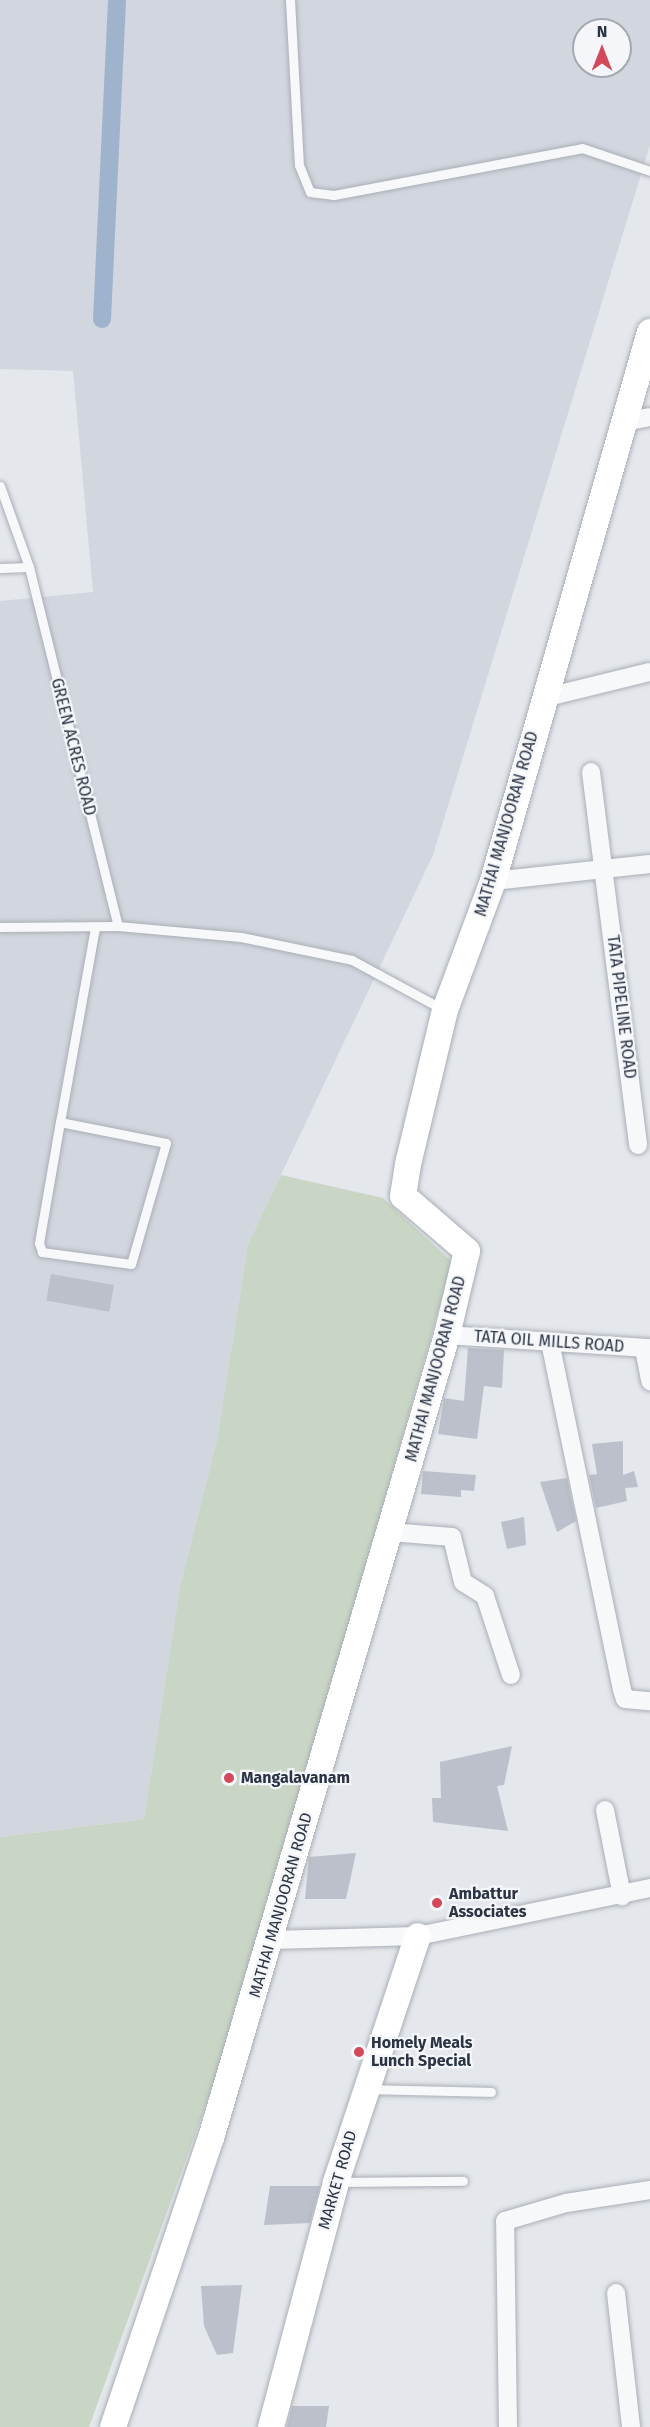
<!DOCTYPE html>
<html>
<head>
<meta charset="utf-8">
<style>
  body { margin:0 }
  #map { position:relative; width:650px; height:2427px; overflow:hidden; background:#e4e7ec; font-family:"Fira Sans",sans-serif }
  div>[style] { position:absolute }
  .built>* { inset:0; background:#d2d6de }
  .green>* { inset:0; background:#c9d6c5 }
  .canal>* { height:18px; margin:-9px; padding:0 9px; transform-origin:9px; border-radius:9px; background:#9fb4cc }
  .building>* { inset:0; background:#bbc0ca; transform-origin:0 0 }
  .roads { filter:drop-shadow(0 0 2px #a9aeb7) drop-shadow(0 0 2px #a9aeb7) }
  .lane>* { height:9px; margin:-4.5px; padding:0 4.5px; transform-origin:4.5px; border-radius:4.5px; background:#f7f8fa }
  .street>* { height:18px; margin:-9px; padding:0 9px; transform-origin:9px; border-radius:9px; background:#f7f8fa }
  .secondary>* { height:26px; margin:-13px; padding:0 13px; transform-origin:13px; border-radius:13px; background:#fff }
  .dots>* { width:16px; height:16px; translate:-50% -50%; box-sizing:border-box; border:3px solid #f4f6f9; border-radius:50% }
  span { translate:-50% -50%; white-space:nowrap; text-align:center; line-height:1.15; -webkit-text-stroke:4.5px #f4f6f9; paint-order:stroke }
  .street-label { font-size:16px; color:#2b3445 }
  .poi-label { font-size:16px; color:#2b3445; font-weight:700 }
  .left { translate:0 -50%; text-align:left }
  .north { position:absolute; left:572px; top:18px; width:60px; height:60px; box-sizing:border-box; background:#f4f6f9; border:2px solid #a4a8b1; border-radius:50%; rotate:0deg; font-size:16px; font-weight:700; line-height:24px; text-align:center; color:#2b3445 }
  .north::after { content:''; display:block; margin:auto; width:21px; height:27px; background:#d1495b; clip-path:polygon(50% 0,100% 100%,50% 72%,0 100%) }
</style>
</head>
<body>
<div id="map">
  <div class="built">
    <div style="clip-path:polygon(evenodd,0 0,650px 0,650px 145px,433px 855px,248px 1244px,217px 1440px,180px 1587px,144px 1819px,0 1837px,0 601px,93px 592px,73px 371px,0 369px,0 0,584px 30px,620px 30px,620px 66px,584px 66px,584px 30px)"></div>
  </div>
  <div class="green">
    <div style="clip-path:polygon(281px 1175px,383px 1198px,452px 1262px,238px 2016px,89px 2427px,0 2427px,0 1837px,144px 1819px,180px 1587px,217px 1440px,248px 1244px)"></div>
  </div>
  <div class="canal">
    <div style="left:102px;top:319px;width:319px;rotate:-87.3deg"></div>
  </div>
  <div class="building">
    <div style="left:51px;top:1274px;width:64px;height:27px;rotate:10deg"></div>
    <div style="clip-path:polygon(468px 1348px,504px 1350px,502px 1388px,484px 1386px,477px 1439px,438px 1434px,444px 1398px,464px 1401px)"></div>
    <div style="clip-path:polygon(623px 1441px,623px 1475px,634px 1471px,638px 1487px,625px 1488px,627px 1501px,596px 1508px,589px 1475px,597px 1474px,592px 1444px)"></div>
    <div style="clip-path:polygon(423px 1471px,476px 1475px,474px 1491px,461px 1490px,461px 1497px,421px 1494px)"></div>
    <div style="clip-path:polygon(567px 1478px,576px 1521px,557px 1532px,540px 1482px)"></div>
    <div style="clip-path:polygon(524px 1517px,526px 1545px,507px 1549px,501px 1522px)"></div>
    <div style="clip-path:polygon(512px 1746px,504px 1785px,497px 1786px,508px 1831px,433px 1822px,432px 1798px,441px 1798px,440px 1762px)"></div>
    <div style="clip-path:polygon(356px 1853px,346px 1899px,305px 1899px,309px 1857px)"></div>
    <div style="clip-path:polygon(270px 2186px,320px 2186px,310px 2223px,264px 2225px)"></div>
    <div style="clip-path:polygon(242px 2285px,233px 2353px,217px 2355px,204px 2326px,201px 2286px)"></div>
    <div style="clip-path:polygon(292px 2406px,329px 2406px,326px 2427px,287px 2427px)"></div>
  </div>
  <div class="roads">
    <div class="lane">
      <div style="left:290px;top:0;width:165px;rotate:86.9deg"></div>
      <div style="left:299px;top:165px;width:29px;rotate:68deg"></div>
      <div style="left:310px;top:192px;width:24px;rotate:7deg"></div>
      <div style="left:334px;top:195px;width:252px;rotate:-10.7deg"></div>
      <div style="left:582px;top:148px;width:72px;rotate:18.7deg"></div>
      <div style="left:0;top:486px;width:86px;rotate:70.3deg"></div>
      <div style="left:29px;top:567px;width:370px;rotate:76.1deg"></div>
      <div style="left:0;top:568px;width:29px;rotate:-2deg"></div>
      <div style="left:0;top:927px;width:118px;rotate:-0.5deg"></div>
      <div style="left:118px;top:926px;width:123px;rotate:5.1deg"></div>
      <div style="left:241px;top:937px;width:113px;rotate:11.7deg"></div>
      <div style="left:352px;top:960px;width:105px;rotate:28.5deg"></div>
      <div style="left:60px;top:1122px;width:108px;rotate:11.2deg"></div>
      <div style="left:166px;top:1143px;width:126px;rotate:106.1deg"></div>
      <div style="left:131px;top:1264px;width:90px;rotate:-172.3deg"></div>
      <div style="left:42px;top:1252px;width:9px;rotate:-108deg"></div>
      <div style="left:39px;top:1243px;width:123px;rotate:-80.2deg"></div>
      <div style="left:60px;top:1122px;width:198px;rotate:-79.8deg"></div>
      <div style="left:368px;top:2089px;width:123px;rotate:1.4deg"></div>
      <div style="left:338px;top:2182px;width:125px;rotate:-0.5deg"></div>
    </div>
    <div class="street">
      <div style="left:624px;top:422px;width:26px;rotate:-11deg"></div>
      <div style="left:543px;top:698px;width:110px;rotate:-13.7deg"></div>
      <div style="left:591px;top:772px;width:376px;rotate:82.8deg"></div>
      <div style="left:493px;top:881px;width:158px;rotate:-6.2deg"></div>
      <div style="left:447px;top:1335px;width:203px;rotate:3.7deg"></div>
      <div style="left:550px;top:1342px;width:355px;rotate:78.3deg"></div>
      <div style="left:622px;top:1690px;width:9px;rotate:72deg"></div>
      <div style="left:625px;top:1699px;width:25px;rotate:5deg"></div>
      <div style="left:644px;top:1349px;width:33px;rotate:79deg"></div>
      <div style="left:390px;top:1532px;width:62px;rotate:4.6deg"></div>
      <div style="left:452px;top:1537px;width:46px;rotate:76.3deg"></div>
      <div style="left:463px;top:1582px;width:26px;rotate:32deg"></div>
      <div style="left:485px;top:1596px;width:83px;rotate:71.8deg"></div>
      <div style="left:605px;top:1810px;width:88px;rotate:78.8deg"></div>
      <div style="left:271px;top:1940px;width:147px;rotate:-1.6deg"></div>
      <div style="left:418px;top:1936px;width:237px;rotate:-11.7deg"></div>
      <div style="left:616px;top:2293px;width:135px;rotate:83.6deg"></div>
      <div style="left:508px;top:2427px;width:206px;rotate:-90.8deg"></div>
      <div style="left:505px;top:2221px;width:64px;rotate:-16.4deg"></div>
      <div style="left:566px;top:2203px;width:85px;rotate:-8.8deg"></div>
    </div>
    <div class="secondary">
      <div style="left:113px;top:2427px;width:305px;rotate:-71.3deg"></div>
      <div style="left:211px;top:2138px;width:837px;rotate:-73.62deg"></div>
      <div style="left:447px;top:1335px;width:86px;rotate:-76.6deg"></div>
      <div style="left:467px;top:1251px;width:84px;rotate:-139.3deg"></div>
      <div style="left:403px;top:1196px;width:36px;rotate:-81deg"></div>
      <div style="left:409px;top:1160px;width:154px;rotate:-76.5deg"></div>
      <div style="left:445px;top:1010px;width:138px;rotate:-69.6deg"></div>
      <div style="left:493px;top:881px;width:571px;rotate:-74.04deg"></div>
      <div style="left:271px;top:2427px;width:253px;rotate:-75.1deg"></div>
      <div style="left:336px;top:2182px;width:259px;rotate:-71.6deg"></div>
    </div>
  </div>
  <div class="dots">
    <div style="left:229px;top:1778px;background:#d1495b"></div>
    <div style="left:437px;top:1903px;background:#d1495b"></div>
    <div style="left:359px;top:2052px;background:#d1495b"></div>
  </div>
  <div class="street-label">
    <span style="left:73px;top:747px;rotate:76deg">GREEN ACRES ROAD</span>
    <span style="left:507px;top:824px;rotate:-74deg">MATHAI MANJOORAN ROAD</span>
    <span style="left:621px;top:1007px;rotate:83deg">TATA PIPELINE ROAD</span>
    <span style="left:549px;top:1342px;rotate:4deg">TATA OIL MILLS ROAD</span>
    <span style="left:436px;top:1369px;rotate:-75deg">MATHAI MANJOORAN ROAD</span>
    <span style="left:281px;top:1905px;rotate:-74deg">MATHAI MANJOORAN ROAD</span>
    <span style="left:338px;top:2180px;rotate:-74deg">MARKET ROAD</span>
  </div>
  <div class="poi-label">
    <span class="left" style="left:241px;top:1778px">Mangalavanam</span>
    <span class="left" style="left:449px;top:1903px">Ambattur<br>Associates</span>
    <span class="left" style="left:371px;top:2052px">Homely Meals<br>Lunch Special</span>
  </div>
  <div class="north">N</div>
</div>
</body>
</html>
